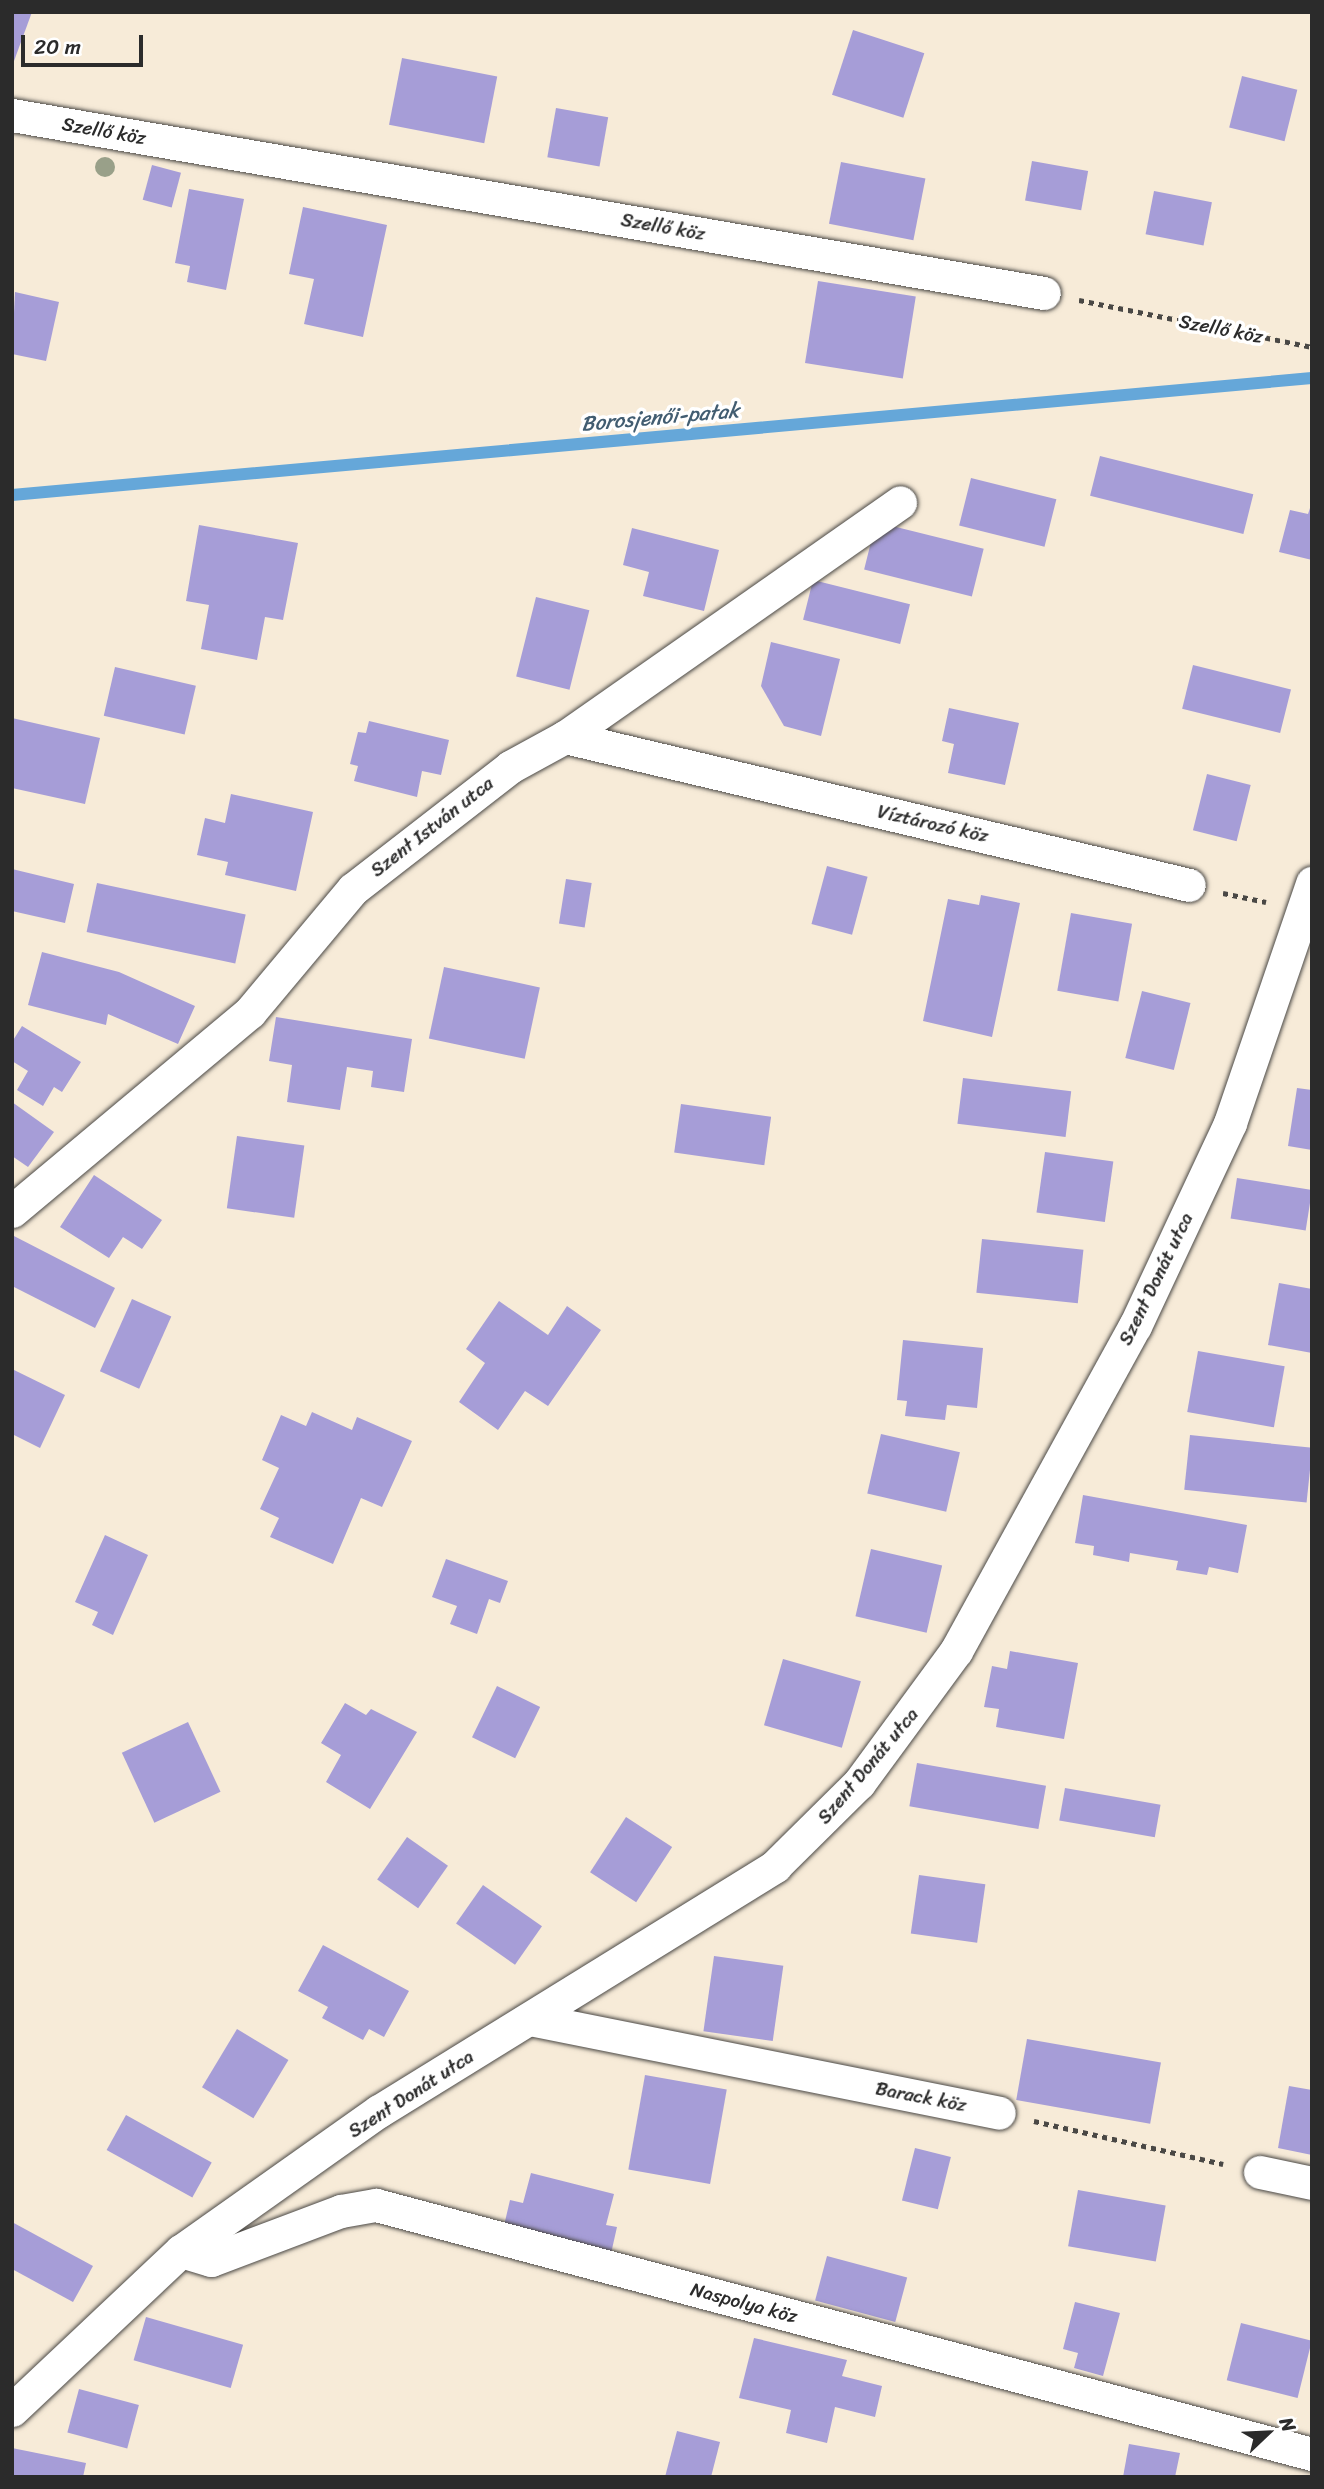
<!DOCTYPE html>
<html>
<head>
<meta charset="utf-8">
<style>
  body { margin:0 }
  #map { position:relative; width:1324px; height:2489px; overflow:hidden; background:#f7ebd8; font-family:Sriracha,sans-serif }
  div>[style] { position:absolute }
  .stream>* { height:12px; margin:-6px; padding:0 6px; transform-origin:6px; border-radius:6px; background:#65a7d9 }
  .building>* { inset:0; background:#a69dd7; transform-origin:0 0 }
  .path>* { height:4.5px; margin-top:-2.25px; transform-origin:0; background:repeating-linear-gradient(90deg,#4a4845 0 5px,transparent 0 10px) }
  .roads { filter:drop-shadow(0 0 2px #4a4845) drop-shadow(0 0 2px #4a4845) }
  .street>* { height:33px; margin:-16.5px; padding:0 16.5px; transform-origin:16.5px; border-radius:16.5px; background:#fff }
  .trees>* { width:20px; height:20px; margin:-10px; border-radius:50%; background:#99a089 }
  span { translate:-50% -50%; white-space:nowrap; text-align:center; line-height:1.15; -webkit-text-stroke:7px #fff; paint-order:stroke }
  .street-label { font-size:19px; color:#2b2b2b }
  .water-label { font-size:21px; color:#425d71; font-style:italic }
  .frame { position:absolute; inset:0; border:14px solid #2b2b2b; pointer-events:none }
  .north { position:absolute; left:1233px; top:2398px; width:70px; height:70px; -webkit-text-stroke:5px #fff; paint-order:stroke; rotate:67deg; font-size:19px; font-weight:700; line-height:28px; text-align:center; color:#2b2b2b }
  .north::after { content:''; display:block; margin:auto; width:24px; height:32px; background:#2b2b2b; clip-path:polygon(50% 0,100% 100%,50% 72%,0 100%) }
  .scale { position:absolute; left:21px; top:35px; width:122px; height:32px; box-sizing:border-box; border:4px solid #2b2b2b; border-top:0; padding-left:9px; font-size:21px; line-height:24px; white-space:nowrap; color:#2b2b2b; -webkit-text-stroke:5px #fff; paint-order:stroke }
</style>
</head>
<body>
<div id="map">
  <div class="stream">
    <div style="left:12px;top:495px;width:1305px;rotate:-5.14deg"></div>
  </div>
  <div class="building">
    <div style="clip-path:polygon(12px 12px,32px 12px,14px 61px,12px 60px)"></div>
    <div style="left:853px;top:30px;width:75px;height:68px;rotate:18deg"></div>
    <div style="left:402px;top:58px;width:97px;height:68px;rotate:11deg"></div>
    <div style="left:1242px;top:76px;width:57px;height:53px;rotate:14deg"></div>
    <div style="left:556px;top:108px;width:53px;height:50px;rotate:10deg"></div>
    <div style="left:1032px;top:161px;width:57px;height:40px;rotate:10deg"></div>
    <div style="left:841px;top:162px;width:86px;height:63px;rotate:11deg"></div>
    <div style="left:152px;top:165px;width:30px;height:36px;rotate:15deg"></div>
    <div style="clip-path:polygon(189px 189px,244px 199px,226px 290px,187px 282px,190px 266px,175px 263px)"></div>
    <div style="left:1154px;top:191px;width:59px;height:44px;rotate:11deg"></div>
    <div style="clip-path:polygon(303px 207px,387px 225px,363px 337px,304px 324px,314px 279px,289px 274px)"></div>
    <div style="left:818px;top:281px;width:99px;height:83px;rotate:9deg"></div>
    <div style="clip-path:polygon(15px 292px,59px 302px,46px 361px,12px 354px)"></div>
    <div style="left:1100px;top:456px;width:158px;height:41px;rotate:14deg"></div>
    <div style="left:971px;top:478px;width:88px;height:49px;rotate:14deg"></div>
    <div style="clip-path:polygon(1312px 502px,1312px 560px,1279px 552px,1290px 510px,1308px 514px)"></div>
    <div style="left:876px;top:522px;width:111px;height:49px;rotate:14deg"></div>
    <div style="clip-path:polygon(199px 525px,298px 543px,283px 620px,265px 617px,257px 660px,201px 649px,209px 605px,186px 601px)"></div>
    <div style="clip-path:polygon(632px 528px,719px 550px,704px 611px,643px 596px,649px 572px,623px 565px)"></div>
    <div style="left:813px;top:580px;width:100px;height:41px;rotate:14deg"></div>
    <div style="left:536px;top:597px;width:55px;height:82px;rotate:14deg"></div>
    <div style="clip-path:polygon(771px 642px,840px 659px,821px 736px,784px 726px,761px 686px)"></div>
    <div style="left:1193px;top:665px;width:101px;height:45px;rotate:14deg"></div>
    <div style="left:115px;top:667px;width:83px;height:50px;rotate:13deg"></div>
    <div style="clip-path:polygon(949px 708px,1019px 723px,1005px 785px,948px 773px,954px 744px,942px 741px)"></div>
    <div style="clip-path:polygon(12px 718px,100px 738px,85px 804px,12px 788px)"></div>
    <div style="clip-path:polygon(369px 721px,449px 740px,441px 775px,422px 771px,417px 797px,354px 781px,358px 766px,350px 764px,358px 732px,366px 733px)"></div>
    <div style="left:1207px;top:774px;width:45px;height:58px;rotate:14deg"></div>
    <div style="clip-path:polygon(231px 794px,313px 812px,296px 891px,225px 875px,228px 862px,197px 855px,205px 818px,225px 823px)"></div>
    <div style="left:827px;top:866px;width:42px;height:60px;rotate:15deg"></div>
    <div style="clip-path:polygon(12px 869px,74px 884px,65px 923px,12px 911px)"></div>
    <div style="left:566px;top:879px;width:26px;height:45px;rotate:9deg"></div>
    <div style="left:97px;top:883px;width:152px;height:50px;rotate:12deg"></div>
    <div style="clip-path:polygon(981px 895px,1020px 903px,992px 1037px,923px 1021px,948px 899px,979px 905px)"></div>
    <div style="left:1071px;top:913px;width:62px;height:79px;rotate:10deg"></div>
    <div style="clip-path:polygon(42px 952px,119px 972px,195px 1006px,178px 1044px,108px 1014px,106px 1025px,28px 1005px)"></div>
    <div style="left:444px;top:967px;width:98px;height:73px;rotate:12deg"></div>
    <div style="left:1142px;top:991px;width:50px;height:69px;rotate:14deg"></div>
    <div style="clip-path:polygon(276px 1017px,412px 1039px,404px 1092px,371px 1087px,373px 1071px,347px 1067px,340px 1110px,287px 1102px,292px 1065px,269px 1061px)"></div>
    <div style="clip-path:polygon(22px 1026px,81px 1062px,62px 1092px,54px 1087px,43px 1106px,17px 1090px,28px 1071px,12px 1061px,12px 1042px)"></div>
    <div style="left:963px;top:1078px;width:109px;height:46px;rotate:7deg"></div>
    <div style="clip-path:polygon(1297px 1088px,1312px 1090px,1312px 1150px,1288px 1146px)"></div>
    <div style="clip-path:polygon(12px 1102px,54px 1132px,28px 1167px,12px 1156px)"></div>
    <div style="left:681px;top:1104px;width:91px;height:49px;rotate:8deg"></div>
    <div style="left:237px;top:1136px;width:68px;height:73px;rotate:8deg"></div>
    <div style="left:1045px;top:1152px;width:69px;height:61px;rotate:8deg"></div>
    <div style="clip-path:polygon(94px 1175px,162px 1220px,142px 1249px,123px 1237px,109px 1258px,60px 1227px)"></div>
    <div style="left:1237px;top:1178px;width:76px;height:41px;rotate:9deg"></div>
    <div style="clip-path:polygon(12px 1235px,115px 1288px,95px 1328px,12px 1286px)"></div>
    <div style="left:982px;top:1239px;width:102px;height:54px;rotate:6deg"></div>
    <div style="clip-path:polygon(1279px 1283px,1312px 1289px,1312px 1353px,1268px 1345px)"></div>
    <div style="left:132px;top:1299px;width:43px;height:79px;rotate:24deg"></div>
    <div style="clip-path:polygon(499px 1301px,548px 1335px,567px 1306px,601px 1330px,548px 1406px,525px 1391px,498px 1430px,459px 1402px,485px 1363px,466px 1349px)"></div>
    <div style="clip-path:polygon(903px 1340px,983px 1348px,977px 1408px,947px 1405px,945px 1420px,905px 1416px,907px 1401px,897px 1400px)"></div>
    <div style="left:1198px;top:1351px;width:88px;height:62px;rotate:10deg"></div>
    <div style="clip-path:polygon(12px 1369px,65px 1395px,40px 1448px,12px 1434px)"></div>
    <div style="clip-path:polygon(312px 1412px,352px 1430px,357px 1417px,412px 1441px,382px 1507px,361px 1498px,333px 1564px,270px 1537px,279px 1518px,260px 1509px,279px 1468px,262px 1460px,281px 1415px,306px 1426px)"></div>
    <div style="left:881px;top:1434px;width:81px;height:61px;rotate:13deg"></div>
    <div style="left:1190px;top:1435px;width:123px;height:55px;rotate:6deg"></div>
    <div style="clip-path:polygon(1083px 1495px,1247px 1525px,1238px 1573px,1209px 1567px,1207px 1575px,1176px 1570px,1178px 1561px,1130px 1553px,1129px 1562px,1093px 1555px,1094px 1546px,1075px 1543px)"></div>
    <div style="clip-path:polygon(105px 1535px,148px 1555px,113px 1635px,92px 1625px,98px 1612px,75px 1602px)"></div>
    <div style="left:871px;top:1549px;width:73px;height:69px;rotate:13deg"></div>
    <div style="clip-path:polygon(446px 1559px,508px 1581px,500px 1603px,489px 1599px,477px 1634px,450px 1624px,457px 1606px,432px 1597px)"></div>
    <div style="clip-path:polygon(1010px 1651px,1078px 1663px,1064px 1739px,996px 1727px,999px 1709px,984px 1707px,992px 1666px,1007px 1669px)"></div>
    <div style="left:783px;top:1659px;width:81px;height:69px;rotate:16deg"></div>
    <div style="left:497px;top:1686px;width:48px;height:57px;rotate:26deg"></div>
    <div style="clip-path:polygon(345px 1703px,366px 1715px,371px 1709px,417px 1732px,370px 1809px,326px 1782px,341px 1755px,321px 1743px)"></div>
    <div style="left:188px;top:1722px;width:77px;height:73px;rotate:65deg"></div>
    <div style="left:917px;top:1763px;width:131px;height:44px;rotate:10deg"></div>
    <div style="left:1065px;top:1788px;width:97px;height:33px;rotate:10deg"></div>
    <div style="left:626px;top:1817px;width:55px;height:66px;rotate:33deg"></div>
    <div style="left:407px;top:1837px;width:50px;height:52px;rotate:35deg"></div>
    <div style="left:919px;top:1875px;width:67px;height:59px;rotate:8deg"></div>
    <div style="left:483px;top:1885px;width:72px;height:47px;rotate:35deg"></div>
    <div style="clip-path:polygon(323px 1945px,409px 1991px,384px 2037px,369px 2029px,363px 2040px,322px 2018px,328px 2007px,298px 1991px)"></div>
    <div style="left:714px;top:1956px;width:70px;height:76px;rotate:8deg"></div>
    <div style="left:237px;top:2029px;width:60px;height:68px;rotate:31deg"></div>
    <div style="left:1027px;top:2039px;width:136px;height:62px;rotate:10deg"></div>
    <div style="left:645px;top:2075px;width:83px;height:96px;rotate:10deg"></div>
    <div style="clip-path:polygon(1289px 2086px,1312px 2090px,1312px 2155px,1278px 2148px)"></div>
    <div style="left:126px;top:2115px;width:98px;height:40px;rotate:29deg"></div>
    <div style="left:915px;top:2148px;width:37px;height:54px;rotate:14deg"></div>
    <div style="clip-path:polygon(531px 2173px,614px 2194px,606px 2225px,617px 2227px,610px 2258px,503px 2230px,510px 2200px,523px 2203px)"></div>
    <div style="left:1078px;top:2190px;width:89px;height:57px;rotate:10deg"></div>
    <div style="clip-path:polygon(12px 2222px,93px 2266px,73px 2302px,12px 2269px)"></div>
    <div style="left:827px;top:2256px;width:83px;height:46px;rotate:15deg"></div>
    <div style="clip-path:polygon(1075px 2302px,1120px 2313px,1103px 2376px,1074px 2368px,1078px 2353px,1063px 2349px)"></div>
    <div style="left:146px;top:2317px;width:101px;height:45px;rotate:16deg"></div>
    <div style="left:1241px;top:2323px;width:73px;height:59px;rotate:14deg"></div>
    <div style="clip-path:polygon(754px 2338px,847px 2360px,842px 2376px,882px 2386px,875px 2417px,835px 2407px,827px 2443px,786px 2433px,791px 2410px,739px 2398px)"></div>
    <div style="left:79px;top:2389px;width:62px;height:45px;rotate:15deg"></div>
    <div style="clip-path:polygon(677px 2431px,720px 2442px,711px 2477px,665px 2477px)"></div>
    <div style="clip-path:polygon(1129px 2444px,1180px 2453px,1175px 2477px,1123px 2477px)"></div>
    <div style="clip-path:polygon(12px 2448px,86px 2463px,83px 2477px,12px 2477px)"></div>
  </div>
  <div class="path">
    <div style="left:1079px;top:300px;width:238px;rotate:11.4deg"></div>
    <div style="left:1223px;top:893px;width:44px;rotate:11.8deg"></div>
    <div style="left:1034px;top:2121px;width:194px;rotate:12.8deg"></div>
  </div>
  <div class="roads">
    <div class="street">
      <div style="left:12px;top:115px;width:1047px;rotate:9.79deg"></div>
      <div style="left:565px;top:737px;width:641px;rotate:13.34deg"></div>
      <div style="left:12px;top:1211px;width:310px;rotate:-39.9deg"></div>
      <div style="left:250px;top:1012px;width:160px;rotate:-50.1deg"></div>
      <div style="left:353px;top:889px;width:199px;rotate:-37.8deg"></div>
      <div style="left:510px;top:767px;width:63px;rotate:-28.6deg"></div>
      <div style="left:565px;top:737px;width:409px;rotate:-35deg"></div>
      <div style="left:530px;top:2019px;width:478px;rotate:11.3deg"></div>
      <div style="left:1260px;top:2172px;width:53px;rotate:11.9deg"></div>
      <div style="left:181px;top:2251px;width:31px;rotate:17deg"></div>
      <div style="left:211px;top:2260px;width:139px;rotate:-20.7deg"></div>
      <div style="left:341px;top:2211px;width:36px;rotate:-10deg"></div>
      <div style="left:376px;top:2205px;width:969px;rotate:14.9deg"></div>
      <div style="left:12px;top:2410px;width:232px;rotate:-43.3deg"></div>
      <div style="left:181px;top:2251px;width:242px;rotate:-35.3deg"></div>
      <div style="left:379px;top:2111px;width:466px;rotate:-31.7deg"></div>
      <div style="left:775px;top:1866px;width:118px;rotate:-44.7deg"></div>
      <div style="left:859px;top:1783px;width:164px;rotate:-53.7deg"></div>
      <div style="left:956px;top:1651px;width:371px;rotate:-61.2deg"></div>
      <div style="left:1135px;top:1326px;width:224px;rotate:-64.9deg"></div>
      <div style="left:1230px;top:1123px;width:254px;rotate:-71.1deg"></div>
    </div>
  </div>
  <div class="trees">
    <div style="left:105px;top:167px"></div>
  </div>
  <div class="street-label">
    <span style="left:104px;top:131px;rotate:10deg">Szellő köz</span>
    <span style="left:663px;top:227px;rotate:10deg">Szellő köz</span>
    <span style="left:1221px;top:329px;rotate:11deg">Szellő köz</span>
    <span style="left:933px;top:824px;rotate:13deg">Víztározó köz</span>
    <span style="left:432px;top:827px;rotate:-38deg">Szent István utca</span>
    <span style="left:1156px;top:1279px;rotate:-64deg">Szent Donát utca</span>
    <span style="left:868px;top:1766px;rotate:-50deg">Szent Donát utca</span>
    <span style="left:411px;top:2094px;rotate:-33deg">Szent Donát utca</span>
    <span style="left:921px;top:2097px;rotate:11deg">Barack köz</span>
    <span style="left:744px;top:2303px;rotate:15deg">Naspolya köz</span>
  </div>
  <div class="water-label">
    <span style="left:660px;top:417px;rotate:-5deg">Borosjenői-patak</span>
  </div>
  <div class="frame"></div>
  <div class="north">N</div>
  <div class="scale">20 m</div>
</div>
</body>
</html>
